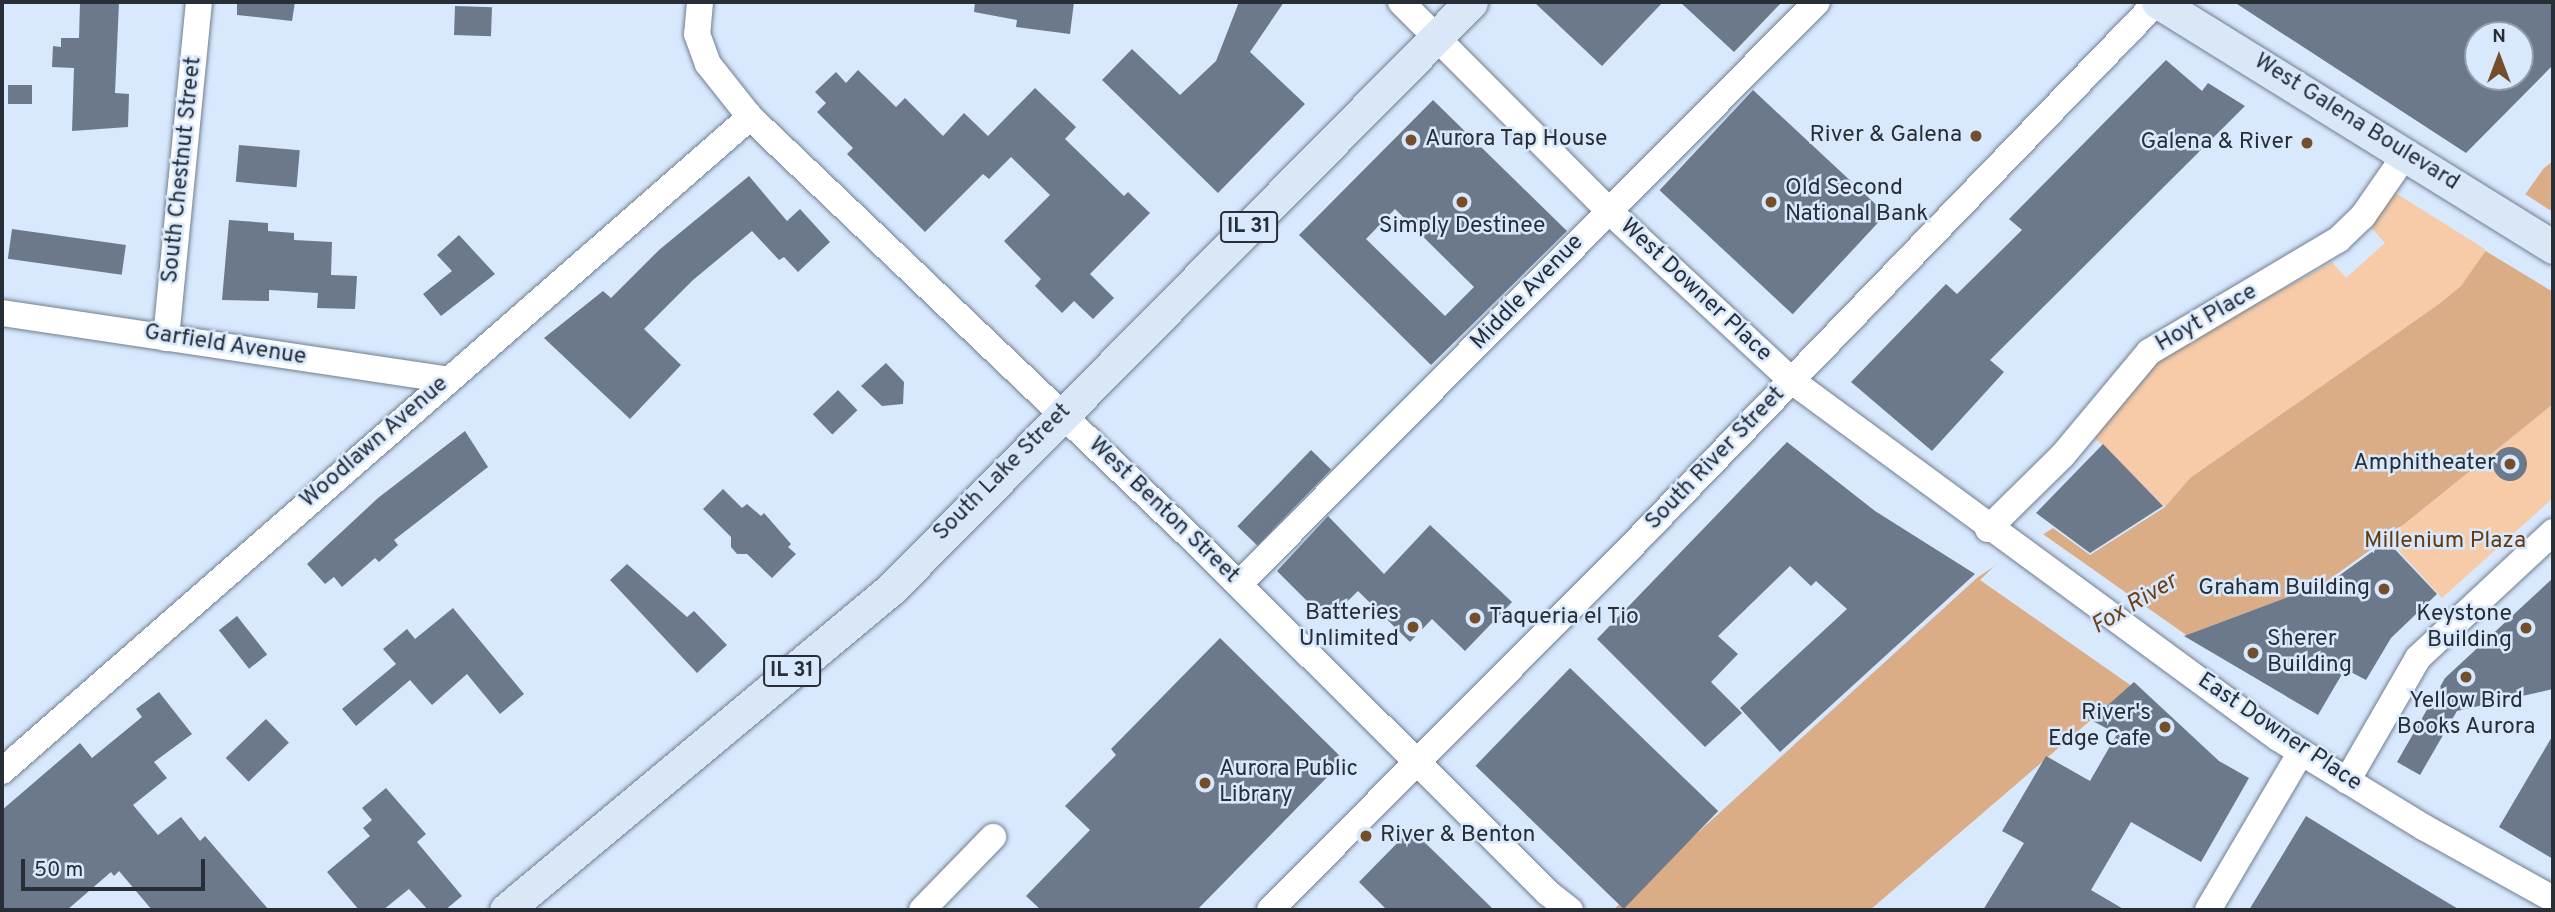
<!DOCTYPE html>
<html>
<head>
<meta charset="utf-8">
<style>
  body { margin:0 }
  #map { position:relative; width:2555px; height:912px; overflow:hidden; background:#d8e8fd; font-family:Overpass,sans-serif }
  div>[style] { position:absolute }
  .green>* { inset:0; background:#f7cba8 }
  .water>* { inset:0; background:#dbad86 }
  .pier>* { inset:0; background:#d8e8fd }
  .building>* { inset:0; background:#6b798b; transform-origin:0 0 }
  .round { border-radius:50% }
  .roads { filter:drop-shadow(0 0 2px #707e90) drop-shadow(0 0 2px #707e90) }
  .minor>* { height:26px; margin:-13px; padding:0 13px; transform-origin:13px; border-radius:13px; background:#fff }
  .major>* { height:33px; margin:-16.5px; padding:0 16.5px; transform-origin:16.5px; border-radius:16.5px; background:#dae7f7 }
  .dots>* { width:19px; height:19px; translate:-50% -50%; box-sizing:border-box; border:4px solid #d8e8fd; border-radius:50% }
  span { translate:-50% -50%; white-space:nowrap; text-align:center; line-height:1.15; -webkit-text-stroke:5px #d8e8fd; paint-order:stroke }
  .shield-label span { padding:2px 5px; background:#d8e8fd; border:2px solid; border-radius:5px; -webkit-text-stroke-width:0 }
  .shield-label { font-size:21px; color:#282e36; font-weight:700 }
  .street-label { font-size:23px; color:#282e36 }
  .poi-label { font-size:23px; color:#282e36 }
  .right { translate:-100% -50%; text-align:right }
  .left { translate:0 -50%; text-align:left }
  .park-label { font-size:23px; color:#663a0c }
  .water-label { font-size:24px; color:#6e4115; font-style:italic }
  .frame { position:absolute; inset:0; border:4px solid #282e36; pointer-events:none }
  .north { position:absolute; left:2464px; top:21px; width:70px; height:70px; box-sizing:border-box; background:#d8e8fd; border:2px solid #929ead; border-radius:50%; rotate:0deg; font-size:19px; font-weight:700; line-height:28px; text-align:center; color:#282e36 }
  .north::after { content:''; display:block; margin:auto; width:24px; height:32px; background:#744d2b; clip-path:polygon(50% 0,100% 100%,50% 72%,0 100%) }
  .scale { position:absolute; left:21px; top:859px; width:184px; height:32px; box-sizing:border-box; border:4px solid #282e36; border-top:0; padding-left:9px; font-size:21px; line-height:24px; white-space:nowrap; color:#282e36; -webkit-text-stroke:5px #d8e8fd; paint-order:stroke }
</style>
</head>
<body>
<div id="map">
  <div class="green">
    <div style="clip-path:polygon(2394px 192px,2488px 251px,2461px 286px,2439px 304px,2190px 478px,2165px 507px,2091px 434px,2145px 373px,2178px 347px,2332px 262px,2346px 278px,2385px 243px,2369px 225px)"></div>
    <div style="clip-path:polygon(2553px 404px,2553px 498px,2442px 598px,2387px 538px)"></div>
  </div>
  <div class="water">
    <div style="clip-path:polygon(2553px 161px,2553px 404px,2387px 538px,2323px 584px,2192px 633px,1870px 910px,1613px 910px,1978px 577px,2053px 528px,2090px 555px,2165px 507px,2190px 478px,2439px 304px,2461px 286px,2543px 169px)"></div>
  </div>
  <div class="pier">
    <div style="clip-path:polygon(2525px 194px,2553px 212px,2553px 292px,2484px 250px)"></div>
    <div style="clip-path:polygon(2040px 532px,2189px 637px,2133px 687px,1980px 580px,2008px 553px)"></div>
  </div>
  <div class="building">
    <div style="clip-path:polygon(80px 2px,119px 2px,115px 93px,129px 94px,128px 127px,72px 131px,74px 68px,52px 67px,53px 46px,61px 47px,61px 38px,79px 38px)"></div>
    <div style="clip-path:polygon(237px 2px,295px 2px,292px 21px,237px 15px)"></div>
    <div style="clip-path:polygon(975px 2px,1074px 2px,1070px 34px,1016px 27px,1017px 20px,974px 12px)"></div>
    <div style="clip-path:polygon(1239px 2px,1284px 2px,1250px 52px,1305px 104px,1218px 193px,1102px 80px,1132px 49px,1180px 95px,1216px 61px)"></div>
    <div style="clip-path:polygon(1534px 2px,1663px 2px,1602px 66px)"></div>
    <div style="clip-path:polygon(1680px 2px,1782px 2px,1734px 52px)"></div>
    <div style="clip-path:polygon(evenodd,2234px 2px,2553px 2px,2553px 65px,2466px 153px,2234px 2px,2478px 35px,2520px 35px,2520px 77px,2478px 77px,2478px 35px)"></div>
    <div style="left:455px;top:6px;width:37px;height:29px;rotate:2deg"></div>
    <div style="clip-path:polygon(2166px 60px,2202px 91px,2208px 83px,2245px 106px,1990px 360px,2004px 372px,1932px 451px,1851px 382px,1946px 284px,1957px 294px,2022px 230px,2009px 219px)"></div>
    <div style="clip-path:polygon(858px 70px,896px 107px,905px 98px,943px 136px,964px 113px,988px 136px,1035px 88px,1076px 127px,1065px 139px,1124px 196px,1128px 192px,1150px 213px,1090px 274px,1114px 298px,1093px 319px,1074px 301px,1062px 313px,1035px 286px,1041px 279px,1004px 241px,1050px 195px,1011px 157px,989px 179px,983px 174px,925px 232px,847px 154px,853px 148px,817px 112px,826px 103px,815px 92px,836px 72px,846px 83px)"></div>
    <div style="left:8px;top:85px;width:24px;height:19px"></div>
    <div style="left:1753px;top:90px;width:182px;height:137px;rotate:43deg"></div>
    <div style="clip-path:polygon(evenodd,1433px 100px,1567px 231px,1431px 365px,1299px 235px,1433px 100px,1395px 209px,1474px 287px,1445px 316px,1366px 239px,1395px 209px)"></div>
    <div style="left:239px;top:145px;width:61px;height:37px;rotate:5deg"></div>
    <div style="clip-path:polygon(749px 176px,787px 221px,800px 209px,830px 242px,798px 272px,784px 257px,779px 260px,752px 231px,693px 280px,644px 329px,681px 365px,630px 419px,544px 338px,603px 291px,611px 298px,659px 250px)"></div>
    <div style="clip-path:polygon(229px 220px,268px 223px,268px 231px,294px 233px,294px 240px,332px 242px,331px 275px,357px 276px,355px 309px,317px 308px,318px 293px,269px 290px,269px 301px,222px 300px)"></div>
    <div style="left:12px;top:229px;width:115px;height:30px;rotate:8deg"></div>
    <div style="clip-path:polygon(459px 235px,495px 274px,441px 316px,423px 294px,452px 271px,437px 255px)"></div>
    <div style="clip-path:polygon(886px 363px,904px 382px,903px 404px,882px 406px,861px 386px)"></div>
    <div style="left:838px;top:390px;width:28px;height:35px;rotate:46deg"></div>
    <div style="clip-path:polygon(465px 431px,488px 467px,394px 540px,398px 545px,379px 562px,375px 558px,342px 587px,334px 577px,325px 584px,307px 564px,378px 498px)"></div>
    <div style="clip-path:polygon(1787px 442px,1875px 511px,1975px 574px,1780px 752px,1740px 708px,1847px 609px,1816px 581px,1811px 586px,1790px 566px,1718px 636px,1738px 654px,1711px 682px,1742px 713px,1705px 747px,1597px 639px)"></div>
    <div style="clip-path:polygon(2103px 444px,2163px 506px,2090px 553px,2036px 513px)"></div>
    <div class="round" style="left:2493px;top:447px;width:34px;height:34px"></div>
    <div style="left:1311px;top:450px;width:28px;height:106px;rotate:44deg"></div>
    <div style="clip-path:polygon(723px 489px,742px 508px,747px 504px,761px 516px,764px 513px,791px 544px,788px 547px,796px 554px,772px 578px,747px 554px,737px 554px,731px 547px,731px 537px,703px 509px)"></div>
    <div style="clip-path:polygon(1328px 516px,1384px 574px,1430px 525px,1512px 602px,1465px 651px,1432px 619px,1410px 642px,1358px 591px,1327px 621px,1277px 571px)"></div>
    <div style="clip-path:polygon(2387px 541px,2437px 594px,2391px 638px,2366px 680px,2345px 669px,2318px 715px,2184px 636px,2333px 580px)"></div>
    <div style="clip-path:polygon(627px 564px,687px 617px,694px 611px,727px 645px,697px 673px,610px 580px)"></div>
    <div style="clip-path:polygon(2553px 578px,2553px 689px,2457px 711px,2420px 775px,2397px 762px,2445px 678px)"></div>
    <div style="clip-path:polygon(453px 608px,524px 694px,500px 714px,467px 674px,432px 705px,410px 680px,356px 726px,342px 709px,396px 664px,383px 649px,407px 629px,415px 639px)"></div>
    <div style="left:237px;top:616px;width:49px;height:23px;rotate:52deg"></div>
    <div style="clip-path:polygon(1220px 638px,1344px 760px,1197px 910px,1041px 910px,1026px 896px,1090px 830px,1065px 806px,1116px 755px,1111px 749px)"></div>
    <div style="left:1570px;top:668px;width:206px;height:136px;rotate:44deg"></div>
    <div style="clip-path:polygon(2134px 682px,2219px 761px,2249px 778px,2201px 862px,2131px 822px,2091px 890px,2125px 910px,1983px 910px,2024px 843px,2002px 831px,2046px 756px,2090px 781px,2117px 734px,2091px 720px)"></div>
    <div style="clip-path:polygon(159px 692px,192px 734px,154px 762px,167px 778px,133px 805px,158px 835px,181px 817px,200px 841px,205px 836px,269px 910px,152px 910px,119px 871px,114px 876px,111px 872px,67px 910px,2px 910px,2px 810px,80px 743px,92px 758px,142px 717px,136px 709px)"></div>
    <div style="left:266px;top:719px;width:33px;height:56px;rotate:46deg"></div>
    <div style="clip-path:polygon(2553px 735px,2553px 859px,2499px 827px)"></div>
    <div style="clip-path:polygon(386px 788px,426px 834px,417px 842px,462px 896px,445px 910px,428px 910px,409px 889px,383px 910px,359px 910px,327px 872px,370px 836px,363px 828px,372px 820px,362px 808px)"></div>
    <div style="clip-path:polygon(2306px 816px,2413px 882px,2460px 910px,2249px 910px)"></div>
    <div style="clip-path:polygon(1411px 829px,1494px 910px,1387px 910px,1359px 882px)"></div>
  </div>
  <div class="roads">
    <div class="minor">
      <div style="left:700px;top:2px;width:32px;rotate:95deg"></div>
      <div style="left:697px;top:34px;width:32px;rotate:70deg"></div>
      <div style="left:708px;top:64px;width:68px;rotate:51.6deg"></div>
      <div style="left:750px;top:117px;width:622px;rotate:43.63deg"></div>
      <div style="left:1200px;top:546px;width:491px;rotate:44.9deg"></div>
      <div style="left:1548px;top:893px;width:28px;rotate:38deg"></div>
      <div style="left:1401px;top:2px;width:292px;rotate:45.1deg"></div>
      <div style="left:1607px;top:209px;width:253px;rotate:42.9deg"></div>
      <div style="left:1792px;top:381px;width:603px;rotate:36.3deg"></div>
      <div style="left:2278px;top:738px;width:172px;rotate:31.5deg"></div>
      <div style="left:2425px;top:828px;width:146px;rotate:29deg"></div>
      <div style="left:2px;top:313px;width:451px;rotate:8.5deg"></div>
      <div style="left:166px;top:338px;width:338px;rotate:-84.4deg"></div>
      <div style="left:1988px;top:529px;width:105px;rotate:-44.6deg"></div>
      <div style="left:2063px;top:455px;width:134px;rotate:-50.1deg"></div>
      <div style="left:2149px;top:352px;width:220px;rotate:-30.7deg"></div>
      <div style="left:2338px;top:240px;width:35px;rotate:-44deg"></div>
      <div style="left:2363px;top:216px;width:75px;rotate:-55.3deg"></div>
      <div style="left:1239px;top:584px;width:820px;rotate:-45.2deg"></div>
      <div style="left:2px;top:771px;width:994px;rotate:-41.16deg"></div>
      <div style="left:2347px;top:781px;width:142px;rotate:-60deg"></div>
      <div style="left:2418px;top:658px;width:185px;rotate:-43deg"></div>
      <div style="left:922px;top:910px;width:102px;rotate:-45.8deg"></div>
      <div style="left:1270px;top:910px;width:503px;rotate:-45.16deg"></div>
      <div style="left:1625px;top:553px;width:766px;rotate:-46.01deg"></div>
      <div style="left:2208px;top:910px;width:183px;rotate:-59.5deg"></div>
    </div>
    <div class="major">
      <div style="left:2158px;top:2px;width:465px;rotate:31.8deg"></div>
      <div style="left:506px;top:910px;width:501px;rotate:-39.82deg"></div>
      <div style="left:891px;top:589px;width:825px;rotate:-45.34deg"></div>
    </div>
  </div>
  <div class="dots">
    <div style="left:1976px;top:136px;background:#744d2b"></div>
    <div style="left:1411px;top:140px;background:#744d2b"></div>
    <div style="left:2307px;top:143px;background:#744d2b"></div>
    <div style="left:1462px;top:202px;background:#744d2b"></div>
    <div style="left:1771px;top:202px;background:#744d2b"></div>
    <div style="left:2510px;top:464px;background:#744d2b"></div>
    <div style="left:2384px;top:589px;background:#744d2b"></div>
    <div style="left:1475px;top:618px;background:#744d2b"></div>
    <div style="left:1413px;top:627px;background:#744d2b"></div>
    <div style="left:2526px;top:628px;background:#744d2b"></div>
    <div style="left:2253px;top:653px;background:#744d2b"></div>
    <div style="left:2466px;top:677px;background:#744d2b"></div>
    <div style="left:2165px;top:727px;background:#744d2b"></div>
    <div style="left:1205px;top:783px;background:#744d2b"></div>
    <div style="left:1366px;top:836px;background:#744d2b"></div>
  </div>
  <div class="shield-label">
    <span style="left:1249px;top:227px">IL 31</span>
    <span style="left:792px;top:671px">IL 31</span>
  </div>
  <div class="street-label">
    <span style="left:2356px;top:123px;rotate:32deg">West Galena Boulevard</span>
    <span style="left:183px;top:170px;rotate:-84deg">South Chestnut Street</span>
    <span style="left:1695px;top:291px;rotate:43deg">West Downer Place</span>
    <span style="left:1528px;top:293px;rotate:-46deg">Middle Avenue</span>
    <span style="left:2207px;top:319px;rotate:-30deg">Hoyt Place</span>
    <span style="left:225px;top:346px;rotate:9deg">Garfield Avenue</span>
    <span style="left:375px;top:443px;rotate:-41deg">Woodlawn Avenue</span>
    <span style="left:1716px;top:459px;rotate:-46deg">South River Street</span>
    <span style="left:1003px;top:473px;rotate:-45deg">South Lake Street</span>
    <span style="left:1163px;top:511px;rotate:44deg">West Benton Street</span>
    <span style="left:2279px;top:733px;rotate:34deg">East Downer Place</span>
  </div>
  <div class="poi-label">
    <span class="right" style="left:1962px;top:136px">River &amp; Galena</span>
    <span class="left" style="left:1425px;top:140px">Aurora Tap House</span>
    <span class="right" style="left:2293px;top:143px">Galena &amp; River</span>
    <span class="left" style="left:1785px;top:202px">Old Second<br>National Bank</span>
    <span style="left:1462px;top:227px">Simply Destinee</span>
    <span class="right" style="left:2496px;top:464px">Amphitheater</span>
    <span class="right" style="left:2370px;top:589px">Graham Building</span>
    <span class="right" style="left:1399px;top:627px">Batteries<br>Unlimited</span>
    <span class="right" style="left:2512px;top:628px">Keystone<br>Building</span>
    <span class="left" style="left:1489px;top:618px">Taqueria el Tio</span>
    <span class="left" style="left:2267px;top:653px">Sherer<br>Building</span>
    <span style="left:2466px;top:715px">Yellow Bird<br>Books Aurora</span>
    <span class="right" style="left:2151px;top:727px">River's<br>Edge Cafe</span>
    <span class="left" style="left:1219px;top:783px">Aurora Public<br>Library</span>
    <span class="left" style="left:1380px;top:836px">River &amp; Benton</span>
  </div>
  <div class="park-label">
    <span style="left:2445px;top:542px">Millenium Plaza</span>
  </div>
  <div class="water-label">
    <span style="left:2135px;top:605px;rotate:-31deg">Fox River</span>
  </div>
  <div class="frame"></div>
  <div class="north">N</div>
  <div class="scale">50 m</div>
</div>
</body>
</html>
